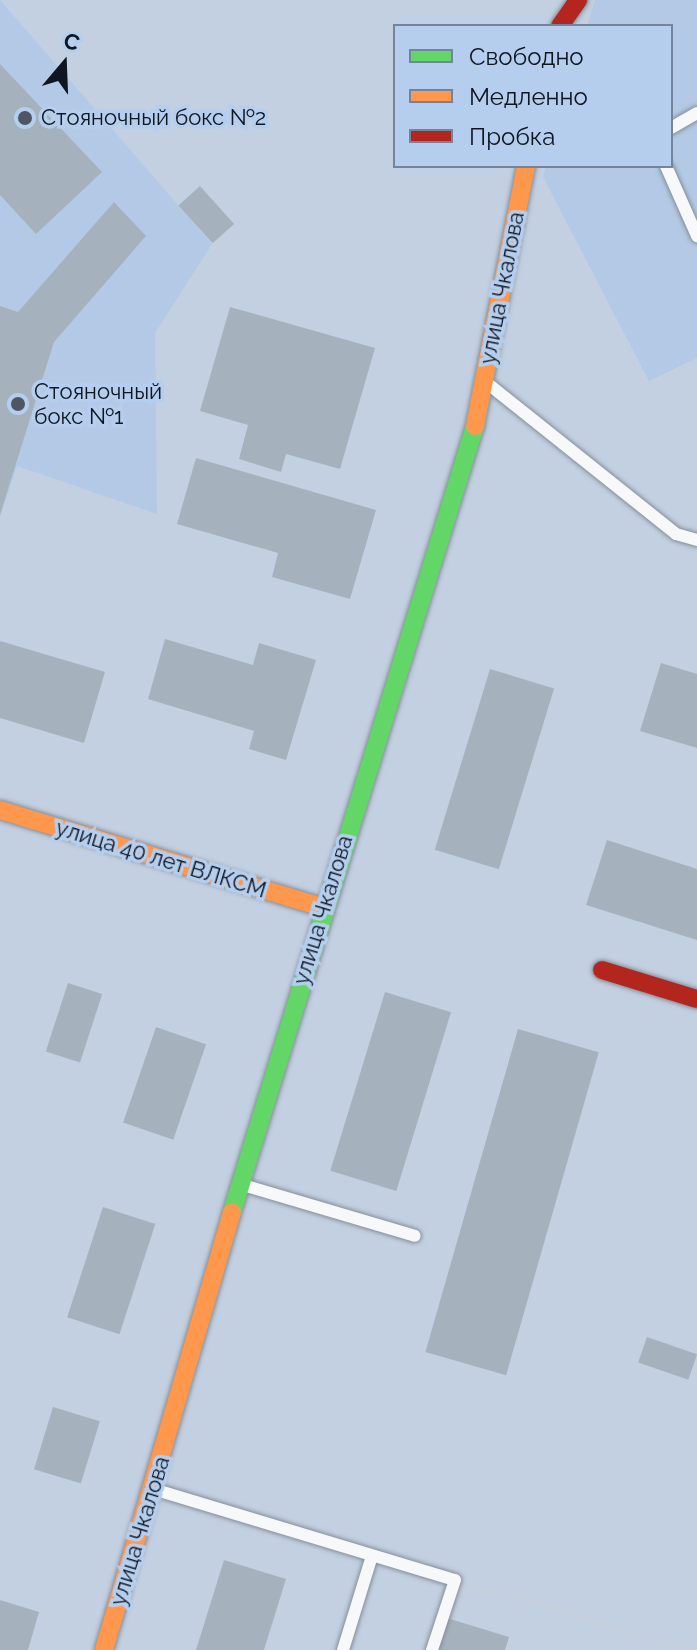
<!DOCTYPE html>
<html>
<head>
<meta charset="utf-8">
<style>
  body { margin:0 }
  #map { position:relative; width:697px; height:1650px; overflow:hidden; background:#c3d0e1; font-family:Raleway,sans-serif }
  div>[style] { position:absolute }
  .built>* { inset:0; background:#b3c9e5 }
  .building>* { inset:0; background:#a5b2be; transform-origin:0 0 }
  .path>* { height:5px; margin-top:-2.5px; transform-origin:0; background:repeating-linear-gradient(90deg,#cccfd4 0 2px,transparent 0 8px) }
  .roads { filter:drop-shadow(0 0 2px #858f9b) drop-shadow(0 0 2px #858f9b) }
  .lane>* { height:12px; margin:-6px; padding:0 6px; transform-origin:6px; border-radius:6px; background:#f6f8fa }
  .fast>* { height:18px; margin:-9px; padding:0 9px; transform-origin:9px; border-radius:9px; background:#63d668 }
  .slow>* { height:18px; margin:-9px; padding:0 9px; transform-origin:9px; border-radius:9px; background:#ff974d }
  .jam>* { height:18px; margin:-9px; padding:0 9px; transform-origin:9px; border-radius:9px; background:#b3261e }
  .dots>* { width:22px; height:22px; translate:-50% -50%; box-sizing:border-box; border:4px solid #b6ceee; border-radius:50% }
  span { translate:-50% -50%; white-space:nowrap; text-align:center; line-height:1.15; -webkit-text-stroke:7px #b6ceee; paint-order:stroke }
  .poi-label { font-size:22px; color:#0e1621 }
  .left { translate:0 -50%; text-align:left }
  .street-label { font-size:22px; color:#0e1621 }
  .legend { position:absolute; left:393px; top:24px; width:280px; height:144px; box-sizing:border-box; background:#b6ceee; border:2px solid #73849c; margin:0; padding:10px 14px; list-style:none; font-size:24px; color:#0e1621 }
  .legend li { display:flex; align-items:center; gap:16px; height:40px }
  .legend b { width:40px; border:2px solid #73849c }
  .north { position:absolute; left:24px; top:24px; width:80px; height:80px; -webkit-text-stroke:6px #b6ceee; paint-order:stroke; rotate:19deg; font-size:22px; font-weight:700; line-height:32px; text-align:center; color:#0e1621 }
  .north::after { content:''; display:block; margin:auto; width:28px; height:36px; background:#0e1621; clip-path:polygon(50% 0,100% 100%,50% 72%,0 100%) }
</style>
</head>
<body>
<div id="map">
  <div class="built">
    <div style="clip-path:polygon(0 0,212px 244px,155px 333px,157px 514px,17px 466px,0 517px)"></div>
    <div style="clip-path:polygon(595px 0,697px 0,697px 358px,649px 381px,543px 177px,546px 166px,671px 166px,671px 26px,587px 26px)"></div>
  </div>
  <div class="building">
    <div style="clip-path:polygon(0 64px,102px 172px,36px 234px,0 195px)"></div>
    <div style="left:200px;top:186px;width:51px;height:29px;rotate:48deg"></div>
    <div style="clip-path:polygon(114px 202px,146px 236px,54px 342px,0 515px,0 306px,18px 312px)"></div>
    <div style="clip-path:polygon(230px 307px,375px 348px,340px 469px,286px 454px,281px 472px,239px 459px,248px 425px,200px 411px)"></div>
    <div style="clip-path:polygon(196px 458px,376px 510px,350px 599px,272px 577px,278px 553px,177px 524px)"></div>
    <div style="clip-path:polygon(165px 639px,253px 665px,259px 643px,316px 660px,286px 760px,249px 749px,254px 731px,148px 699px)"></div>
    <div style="clip-path:polygon(0 641px,105px 672px,84px 743px,0 718px)"></div>
    <div style="clip-path:polygon(661px 663px,697px 674px,697px 748px,640px 731px)"></div>
    <div style="left:490px;top:669px;width:67px;height:189px;rotate:17deg"></div>
    <div style="clip-path:polygon(607px 840px,697px 869px,697px 940px,586px 905px)"></div>
    <div style="left:68px;top:983px;width:36px;height:72px;rotate:18deg"></div>
    <div style="left:385px;top:992px;width:69px;height:187px;rotate:17deg"></div>
    <div style="left:156px;top:1027px;width:53px;height:101px;rotate:19deg"></div>
    <div style="left:518px;top:1029px;width:84px;height:336px;rotate:16deg"></div>
    <div style="left:103px;top:1207px;width:55px;height:116px;rotate:18deg"></div>
    <div style="left:647px;top:1337px;width:53px;height:27px;rotate:19deg"></div>
    <div style="left:53px;top:1407px;width:49px;height:65px;rotate:17deg"></div>
    <div style="clip-path:polygon(224px 1560px,286px 1579px,264px 1650px,196px 1650px)"></div>
    <div style="clip-path:polygon(0 1600px,39px 1612px,28px 1650px,0 1650px)"></div>
    <div style="clip-path:polygon(447px 1618px,509px 1637px,505px 1650px,437px 1650px)"></div>
  </div>
  <div class="path">
    <div style="left:475px;top:1586px;width:230px;rotate:16.2deg"></div>
  </div>
  <div class="roads">
    <div class="lane">
      <div style="left:671px;top:128px;width:30px;rotate:-30deg"></div>
      <div style="left:666px;top:166px;width:77px;rotate:66.1deg"></div>
      <div style="left:487px;top:383px;width:242px;rotate:38.6deg"></div>
      <div style="left:676px;top:534px;width:22px;rotate:16deg"></div>
      <div style="left:243px;top:1185px;width:179px;rotate:16.5deg"></div>
      <div style="left:153px;top:1489px;width:315px;rotate:16.8deg"></div>
      <div style="left:455px;top:1580px;width:74px;rotate:108.2deg"></div>
      <div style="left:343px;top:1650px;width:95px;rotate:-72.9deg"></div>
    </div>
    <div class="fast">
      <div style="left:232px;top:1212px;width:823px;rotate:-72.82deg"></div>
    </div>
    <div class="slow">
      <div style="left:475px;top:426px;width:265px;rotate:-78.9deg"></div>
      <div style="left:0;top:810px;width:336px;rotate:16.8deg"></div>
      <div style="left:104px;top:1650px;width:456px;rotate:-73.7deg"></div>
    </div>
    <div class="jam">
      <div style="left:560px;top:26px;width:32px;rotate:-55deg"></div>
      <div style="left:602px;top:970px;width:99px;rotate:17deg"></div>
    </div>
  </div>
  <div class="dots">
    <div style="left:25px;top:118px;background:#4d5764"></div>
    <div style="left:18px;top:404px;background:#4d5764"></div>
  </div>
  <div class="poi-label">
    <span class="left" style="left:41px;top:118px">Стояночный бокс №2</span>
    <span class="left" style="left:34px;top:404px">Стояночный<br>бокс №1</span>
  </div>
  <div class="street-label">
    <span style="left:502px;top:288px;rotate:-79deg">улица Чкалова</span>
    <span style="left:161px;top:859px;rotate:17deg">улица 40 лет ВЛКСМ</span>
    <span style="left:323px;top:910px;rotate:-73deg">улица Чкалова</span>
    <span style="left:140px;top:1531px;rotate:-73deg">улица Чкалова</span>
  </div>
  <ul class="legend">
  <li><b style="height:10px;background:#63d668"></b>Свободно</li>
  <li><b style="height:10px;background:#ff974d"></b>Медленно</li>
  <li><b style="height:10px;background:#b3261e"></b>Пробка</li>
  </ul>
  <div class="north">С</div>
</div>
</body>
</html>
